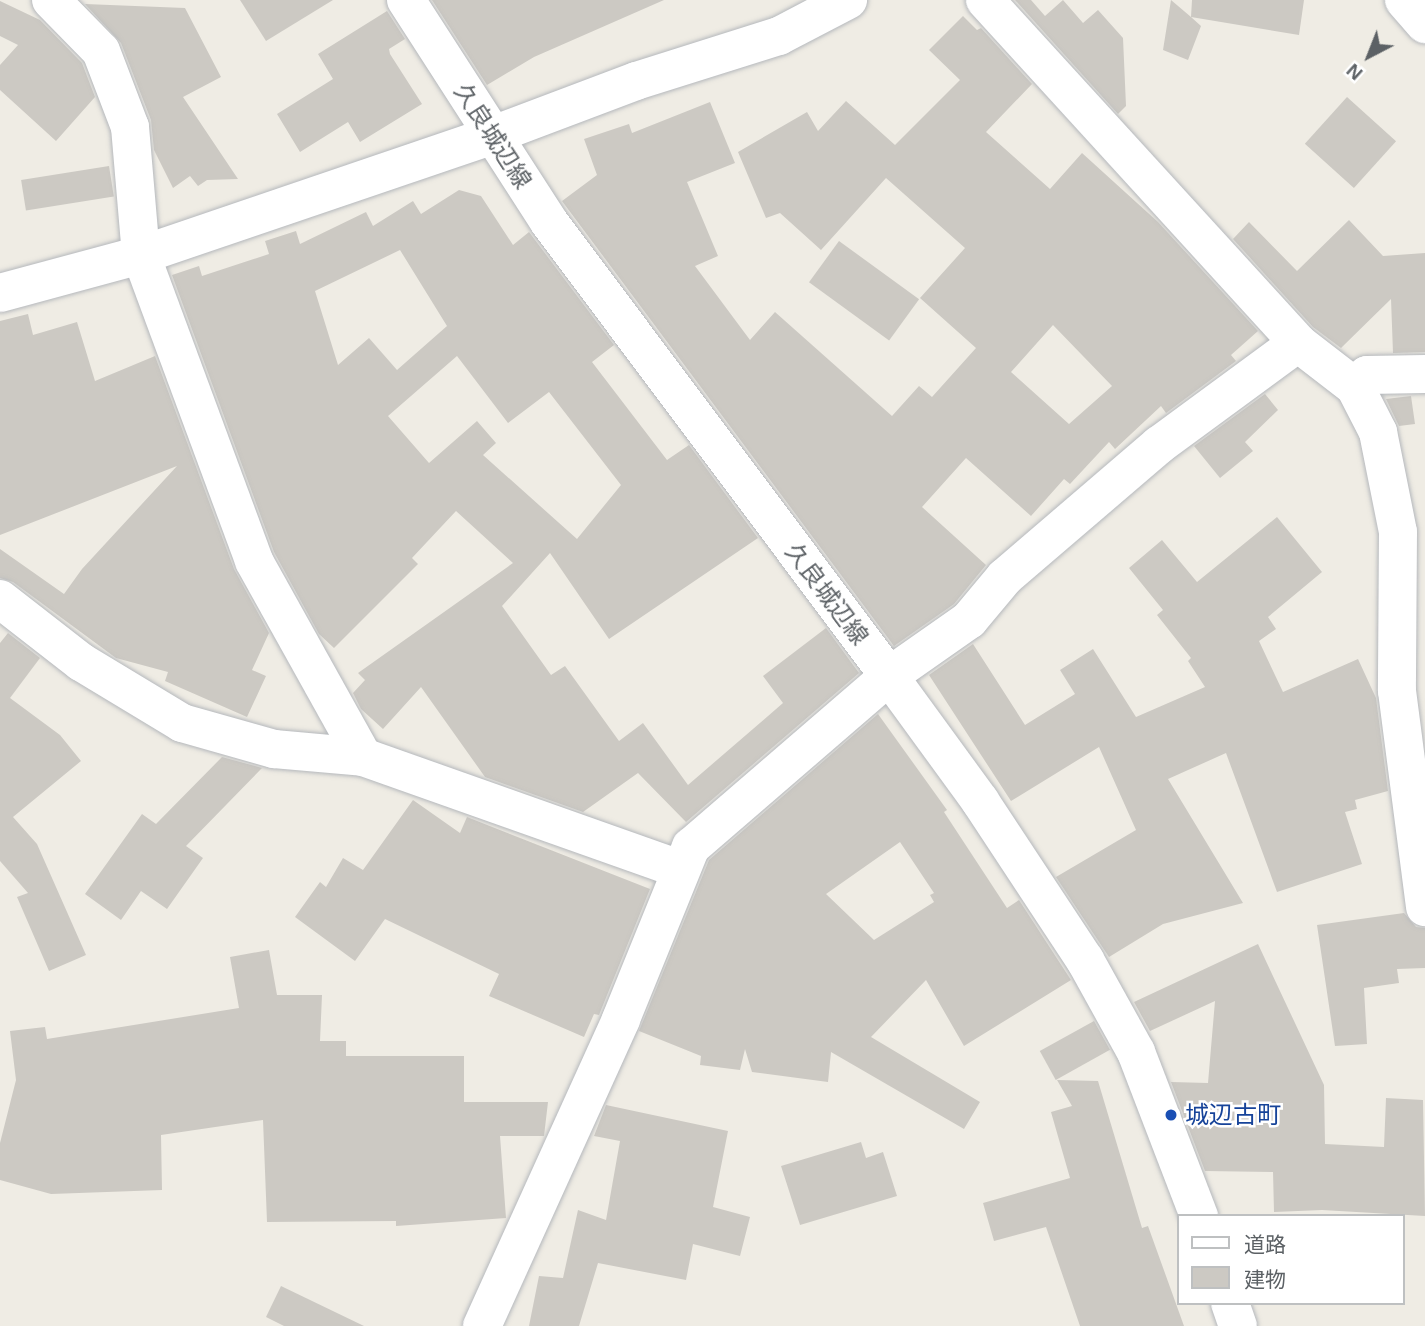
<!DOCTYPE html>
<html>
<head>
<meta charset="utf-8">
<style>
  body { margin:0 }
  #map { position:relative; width:1425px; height:1326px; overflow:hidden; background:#efece4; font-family:Helvetica,"Noto Sans JP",sans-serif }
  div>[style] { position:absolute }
  .building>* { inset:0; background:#ccc9c3; transform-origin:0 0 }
  .roads { filter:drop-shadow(0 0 2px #b5b8bc) drop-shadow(0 0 2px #b5b8bc) }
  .street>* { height:38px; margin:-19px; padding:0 19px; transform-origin:19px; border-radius:19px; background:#fff }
  .secondary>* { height:38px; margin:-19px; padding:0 19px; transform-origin:19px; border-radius:19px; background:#fff }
  .dots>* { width:19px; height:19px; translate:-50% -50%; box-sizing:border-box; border:4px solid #fff; border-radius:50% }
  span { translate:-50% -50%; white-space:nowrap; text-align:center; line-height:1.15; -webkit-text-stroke:5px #fff; paint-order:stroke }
  .street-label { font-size:24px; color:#5c6165 }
  .transit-label { font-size:24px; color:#164399 }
  .left { translate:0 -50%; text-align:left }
  .legend { position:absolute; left:1177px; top:1214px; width:228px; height:91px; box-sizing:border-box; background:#fff; border:2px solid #bec0c1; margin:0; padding:9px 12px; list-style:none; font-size:21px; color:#5c6165 }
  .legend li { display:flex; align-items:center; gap:14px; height:35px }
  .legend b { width:35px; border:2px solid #bec0c1 }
  .north { position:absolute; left:1334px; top:21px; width:70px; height:70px; -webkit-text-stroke:5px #fff; paint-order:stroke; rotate:222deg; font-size:19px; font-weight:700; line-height:28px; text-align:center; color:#5c6165 }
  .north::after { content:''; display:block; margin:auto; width:24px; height:32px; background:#5c6165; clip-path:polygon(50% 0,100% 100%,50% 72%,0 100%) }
</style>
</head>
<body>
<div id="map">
  <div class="building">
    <div style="clip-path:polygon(240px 0,333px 0,266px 41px)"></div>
    <div style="clip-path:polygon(432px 0,664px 0,534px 57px,487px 85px)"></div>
    <div style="clip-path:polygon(1015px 0,1031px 0,1045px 16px,1063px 0,1083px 23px,1098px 10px,1123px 38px,1126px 106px,1118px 114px)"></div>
    <div style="clip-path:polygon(1171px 0,1191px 17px,1192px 0,1304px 0,1299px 35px,1191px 17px,1201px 26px,1188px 60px,1163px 50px)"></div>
    <div style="clip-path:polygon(0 1px,40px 20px,82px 63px,95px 97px,56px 141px,0 90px,0 65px,18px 45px,0 36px)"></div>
    <div style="clip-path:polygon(85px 4px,185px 8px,221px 77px,183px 97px,238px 179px,207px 180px,198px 186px,190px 176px,173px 188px,154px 150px,151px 120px,121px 43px)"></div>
    <div style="clip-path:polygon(387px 11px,405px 39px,389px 49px,390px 54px,422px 104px,360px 142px,348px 122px,300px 152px,277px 114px,333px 79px,318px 54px)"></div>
    <div style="clip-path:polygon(evenodd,963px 16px,977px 30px,981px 28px,1032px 84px,986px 132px,1050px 189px,1082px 153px,1158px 222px,1258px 331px,1231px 355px,1236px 361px,1166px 413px,1161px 406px,1115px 449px,1109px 442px,1070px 484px,1064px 479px,1031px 516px,966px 458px,922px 507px,986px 565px,954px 604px,894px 646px,562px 201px,597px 175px,584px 139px,629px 124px,632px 133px,710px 102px,735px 163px,687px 182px,718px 256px,695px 266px,750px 340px,775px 312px,892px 416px,919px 386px,932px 397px,976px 348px,920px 298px,965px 248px,886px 178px,821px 250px,780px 213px,766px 218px,738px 152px,807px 112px,818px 131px,846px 101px,895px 145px,960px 80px,929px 50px,963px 16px,1053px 325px,1112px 386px,1069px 424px,1011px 372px,1053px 325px)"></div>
    <div style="left:1347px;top:97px;width:66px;height:63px;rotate:42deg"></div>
    <div style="left:109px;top:166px;width:31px;height:89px;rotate:81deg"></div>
    <div style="clip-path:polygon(evenodd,459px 190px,481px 196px,513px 245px,529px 232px,614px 345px,592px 362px,667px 460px,689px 445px,758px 538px,609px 639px,550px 553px,502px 606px,551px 675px,565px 666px,619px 741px,643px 723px,688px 785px,783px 703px,763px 676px,826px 628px,859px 673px,686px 822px,638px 773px,583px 812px,485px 777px,421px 687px,383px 729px,361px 709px,353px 693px,365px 680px,358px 673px,513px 563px,456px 511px,412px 558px,418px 564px,334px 648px,319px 634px,274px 552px,172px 275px,199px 266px,202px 276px,269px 254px,265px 241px,296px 231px,300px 244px,366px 212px,373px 226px,413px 201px,421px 214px,459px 190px,400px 250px,447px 326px,397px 370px,369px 338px,338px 365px,315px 291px,400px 250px,459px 190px,457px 356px,508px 423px,549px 392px,621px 485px,577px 539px,483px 455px,496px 443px,477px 421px,429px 463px,388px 416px,457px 356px)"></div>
    <div style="clip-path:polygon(1349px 220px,1383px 256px,1425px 253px,1425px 352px,1393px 353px,1391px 299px,1341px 348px,1313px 327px,1233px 239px,1249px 222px,1297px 271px)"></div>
    <div style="left:839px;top:241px;width:99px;height:51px;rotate:36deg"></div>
    <div style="clip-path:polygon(28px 314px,33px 335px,77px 322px,95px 381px,155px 356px,234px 569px,269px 633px,252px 670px,266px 676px,247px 717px,165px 681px,168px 672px,116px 658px,13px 582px,0 578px,0 549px,64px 594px,82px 569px,177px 466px,0 535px,0 321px)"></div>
    <div style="clip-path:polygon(1265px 394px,1278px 410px,1245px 442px,1253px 451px,1220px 478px,1194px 446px)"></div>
    <div style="clip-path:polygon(1411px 396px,1415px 424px,1399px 426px,1386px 399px)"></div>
    <div style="clip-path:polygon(1277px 517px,1322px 572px,1268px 617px,1276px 629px,1259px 641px,1283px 692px,1358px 659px,1376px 698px,1388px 791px,1355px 800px,1357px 809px,1345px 812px,1362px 864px,1277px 892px,1226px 753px,1168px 779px,1243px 903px,1163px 924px,1109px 957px,1056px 877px,1136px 830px,1099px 747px,1011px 801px,929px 675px,973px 644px,1025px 725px,1075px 694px,1060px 670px,1093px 649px,1136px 717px,1205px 687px,1188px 661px,1191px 658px,1157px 615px,1163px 610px,1129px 568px,1162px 540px,1197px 582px)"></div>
    <div style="clip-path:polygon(8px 633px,40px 658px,10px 698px,60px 735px,81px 761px,13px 817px,37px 844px,86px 955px,49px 971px,17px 897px,28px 893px,0 861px,0 643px)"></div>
    <div style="clip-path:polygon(evenodd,878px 714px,947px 810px,944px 812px,1007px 908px,1019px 900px,1071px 980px,964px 1046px,926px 980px,871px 1037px,980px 1102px,964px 1129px,831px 1052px,828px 1082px,752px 1072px,745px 1049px,740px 1070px,700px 1065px,701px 1056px,639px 1031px,709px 860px,878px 714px,900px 842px,934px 893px,930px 895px,934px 902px,874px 940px,826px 894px,900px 842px)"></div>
    <div style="clip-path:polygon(222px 757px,262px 768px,186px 846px,203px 858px,167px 909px,141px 891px,121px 920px,85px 894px,142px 814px,156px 824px)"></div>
    <div style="clip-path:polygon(413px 800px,460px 833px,467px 817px,650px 889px,601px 1010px,599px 1015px,594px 1014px,584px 1037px,489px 996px,499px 974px,385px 919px,355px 961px,295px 917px,320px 882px,326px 887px,343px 858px,363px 870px)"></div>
    <div style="clip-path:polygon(1404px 913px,1416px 927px,1425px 928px,1425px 968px,1397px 969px,1399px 983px,1364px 988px,1367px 1044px,1335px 1046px,1317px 925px)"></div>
    <div style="clip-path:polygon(1258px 944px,1324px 1085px,1325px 1144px,1384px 1147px,1386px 1098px,1423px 1100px,1425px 1216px,1322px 1210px,1274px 1212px,1273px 1172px,1205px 1171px,1171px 1082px,1208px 1083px,1215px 1001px,1150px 1031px,1134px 1002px)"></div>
    <div style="clip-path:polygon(269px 950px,277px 995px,322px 995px,320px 1041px,346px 1041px,346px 1056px,464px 1056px,464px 1102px,548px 1102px,544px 1136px,500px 1136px,506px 1218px,396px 1226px,396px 1221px,267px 1222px,263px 1120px,161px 1135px,162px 1190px,51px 1194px,0 1180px,0 1143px,16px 1080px,10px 1031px,45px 1027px,47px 1039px,239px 1008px,230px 957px)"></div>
    <div style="left:1094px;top:1021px;width:33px;height:62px;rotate:61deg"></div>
    <div style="clip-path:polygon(1057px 1080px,1098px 1081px,1142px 1228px,1148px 1226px,1184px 1326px,1080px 1326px,1046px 1227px,994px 1241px,983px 1203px,1070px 1178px,1051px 1112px,1072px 1106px)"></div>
    <div style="clip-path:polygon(606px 1105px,728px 1131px,713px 1207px,750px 1217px,740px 1256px,693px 1244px,686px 1280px,598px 1263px,579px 1326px,529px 1326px,539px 1276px,563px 1278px,578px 1210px,606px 1220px,620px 1141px,594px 1136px)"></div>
    <div style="clip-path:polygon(861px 1142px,866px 1158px,883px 1152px,897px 1196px,800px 1225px,781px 1166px)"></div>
    <div style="clip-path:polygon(281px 1286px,364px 1326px,284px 1326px,266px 1317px)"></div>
  </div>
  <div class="roads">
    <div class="street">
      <div style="left:51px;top:0;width:71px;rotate:45.6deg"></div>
      <div style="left:101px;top:51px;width:81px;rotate:69.1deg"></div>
      <div style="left:130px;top:127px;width:128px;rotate:85.1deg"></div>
      <div style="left:141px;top:255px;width:326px;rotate:69.7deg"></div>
      <div style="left:254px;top:561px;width:224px;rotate:60.9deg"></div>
      <div style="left:985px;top:0;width:464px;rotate:47.6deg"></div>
      <div style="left:1298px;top:343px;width:72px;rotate:37.7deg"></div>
      <div style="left:1355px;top:387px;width:51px;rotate:62.9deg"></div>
      <div style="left:1378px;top:432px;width:102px;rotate:78.7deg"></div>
      <div style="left:1398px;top:532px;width:159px;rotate:90.4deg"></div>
      <div style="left:1397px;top:691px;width:218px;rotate:82.6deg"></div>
      <div style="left:1404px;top:0;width:32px;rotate:49deg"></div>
      <div style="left:0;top:293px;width:146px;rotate:-15.1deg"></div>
      <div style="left:141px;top:255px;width:372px;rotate:-18.8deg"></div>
      <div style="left:493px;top:135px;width:153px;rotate:-20.7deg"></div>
      <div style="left:636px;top:81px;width:150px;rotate:-17.5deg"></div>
      <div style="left:779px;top:36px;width:78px;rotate:-27.6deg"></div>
      <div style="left:1355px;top:387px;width:17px;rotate:-45deg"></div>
      <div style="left:1367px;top:375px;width:58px;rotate:-1deg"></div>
      <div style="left:0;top:599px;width:103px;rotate:37.9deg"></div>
      <div style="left:81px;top:662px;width:118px;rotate:31.1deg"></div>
      <div style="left:182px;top:723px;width:96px;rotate:15.8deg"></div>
      <div style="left:274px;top:749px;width:89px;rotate:5.1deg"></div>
      <div style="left:363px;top:757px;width:335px;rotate:19.5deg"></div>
      <div style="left:482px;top:1326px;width:337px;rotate:-65.6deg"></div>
      <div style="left:621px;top:1019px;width:186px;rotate:-67.9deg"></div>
      <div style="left:691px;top:847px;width:262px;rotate:-40.8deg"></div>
      <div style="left:889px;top:676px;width:98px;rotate:-35deg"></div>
      <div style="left:969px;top:620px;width:56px;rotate:-50.1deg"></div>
      <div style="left:1005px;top:577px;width:203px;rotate:-40.6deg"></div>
      <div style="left:1159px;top:445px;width:172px;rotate:-36.3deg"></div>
    </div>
    <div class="secondary">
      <div style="left:406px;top:0;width:264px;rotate:57.2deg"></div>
      <div style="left:549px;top:222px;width:567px;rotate:53.17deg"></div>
      <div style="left:889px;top:676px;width:155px;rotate:53.9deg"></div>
      <div style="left:980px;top:801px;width:191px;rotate:56.6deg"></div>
      <div style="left:1085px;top:960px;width:105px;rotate:61deg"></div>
      <div style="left:1136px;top:1052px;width:176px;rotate:69deg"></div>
      <div style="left:1230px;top:1303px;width:24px;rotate:71deg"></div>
    </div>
  </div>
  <div class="dots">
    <div style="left:1171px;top:1115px;background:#1a4fb4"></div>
  </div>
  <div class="street-label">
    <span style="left:493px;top:136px;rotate:57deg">久良城辺線</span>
    <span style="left:827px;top:594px;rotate:53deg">久良城辺線</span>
  </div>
  <div class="transit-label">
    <span class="left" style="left:1185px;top:1115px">城辺古町</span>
  </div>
  <ul class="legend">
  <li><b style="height:9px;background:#fff"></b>道路</li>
  <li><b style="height:19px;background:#ccc9c3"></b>建物</li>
  </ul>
  <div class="north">N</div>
</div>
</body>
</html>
